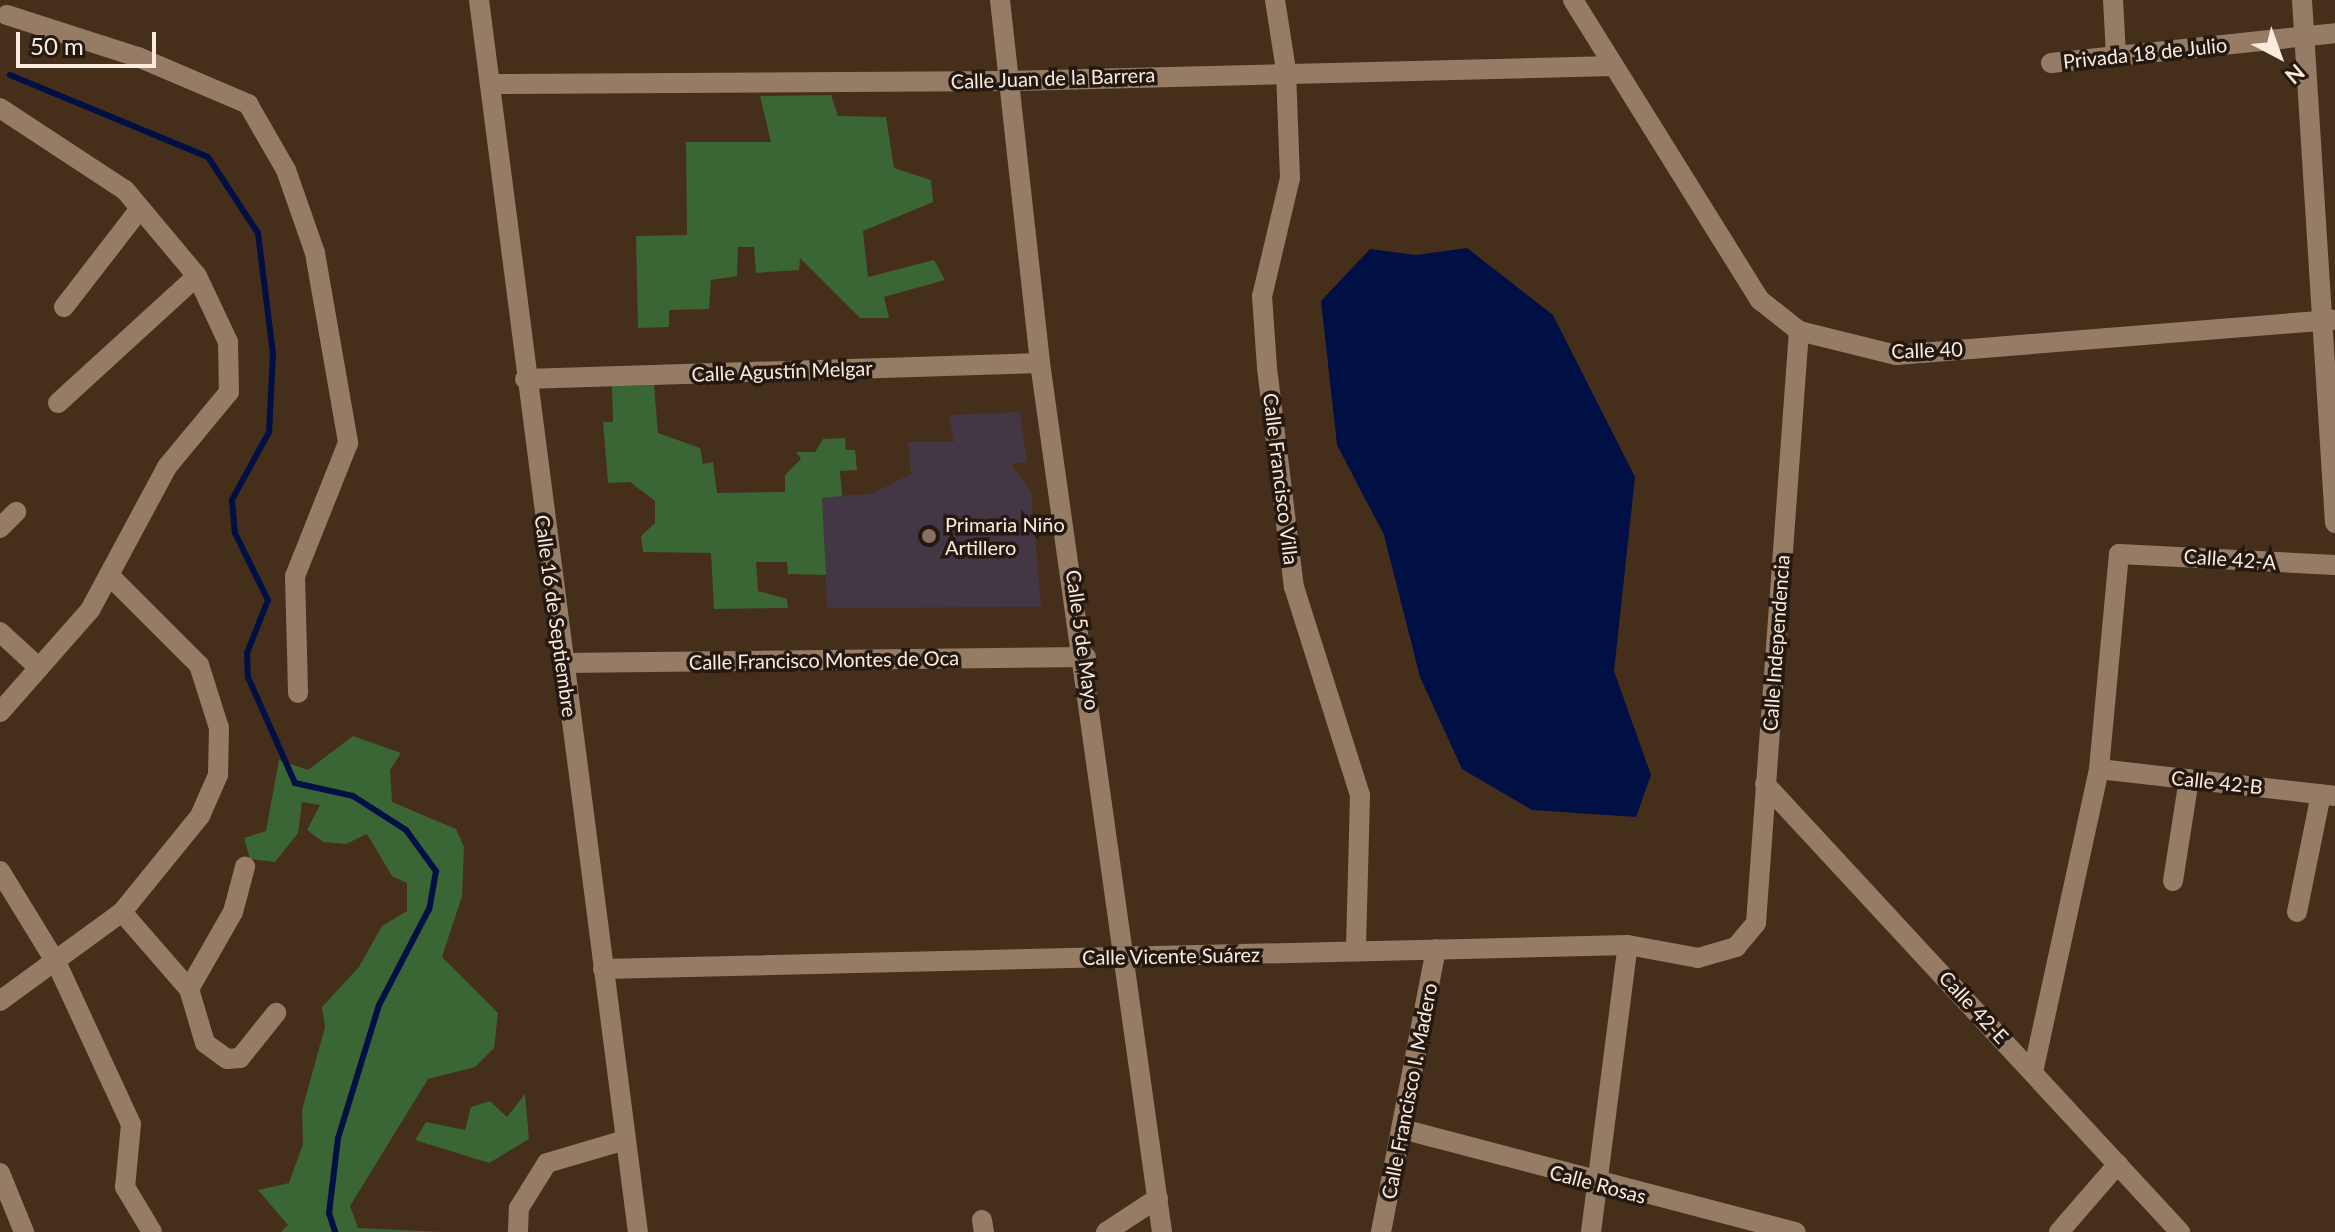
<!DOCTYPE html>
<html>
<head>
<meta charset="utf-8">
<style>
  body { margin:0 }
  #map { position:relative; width:2335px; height:1232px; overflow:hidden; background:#462f1a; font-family:Lato,sans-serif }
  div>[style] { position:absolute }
  .education>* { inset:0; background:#443745 }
  .green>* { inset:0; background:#3a6534 }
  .water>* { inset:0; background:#001045 }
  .stream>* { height:6px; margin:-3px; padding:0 3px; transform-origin:3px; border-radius:3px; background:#001045 }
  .minor>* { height:20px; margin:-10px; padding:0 10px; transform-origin:10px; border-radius:10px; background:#967c65 }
  .dots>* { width:22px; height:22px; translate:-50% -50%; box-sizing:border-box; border:4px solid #241911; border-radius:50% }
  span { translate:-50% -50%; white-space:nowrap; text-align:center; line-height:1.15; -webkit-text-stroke:7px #241911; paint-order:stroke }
  .street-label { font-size:20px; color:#fbebdf }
  .poi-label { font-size:20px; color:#fbebdf }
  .left { translate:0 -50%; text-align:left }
  .north { position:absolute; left:2239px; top:16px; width:80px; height:80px; -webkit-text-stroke:6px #241911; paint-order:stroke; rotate:139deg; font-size:22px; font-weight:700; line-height:32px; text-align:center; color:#fbebdf }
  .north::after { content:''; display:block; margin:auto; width:28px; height:36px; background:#fbebdf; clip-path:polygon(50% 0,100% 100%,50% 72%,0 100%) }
  .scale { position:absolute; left:16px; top:32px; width:140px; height:36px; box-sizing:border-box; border:4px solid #fbebdf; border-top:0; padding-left:10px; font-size:24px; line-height:28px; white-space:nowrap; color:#fbebdf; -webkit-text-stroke:6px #241911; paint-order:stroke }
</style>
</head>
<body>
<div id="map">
  <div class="education">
    <div style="clip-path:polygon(1020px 412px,1027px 462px,1011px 464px,1031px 492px,1041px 607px,827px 608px,822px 497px,872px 494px,911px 474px,908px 442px,954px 442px,949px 415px)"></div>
  </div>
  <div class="green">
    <div style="clip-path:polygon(831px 95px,838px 116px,886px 117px,894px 168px,931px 180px,933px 202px,863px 231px,868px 277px,934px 260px,945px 280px,884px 297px,889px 318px,860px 318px,800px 258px,799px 270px,756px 273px,754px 247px,738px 247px,737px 276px,711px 280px,709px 309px,669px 310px,669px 327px,638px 328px,636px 236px,687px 235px,686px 142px,771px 142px,760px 96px)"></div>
    <div style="clip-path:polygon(654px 385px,658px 433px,700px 448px,703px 464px,713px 462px,717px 493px,785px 492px,785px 475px,801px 459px,796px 452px,815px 452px,823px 439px,845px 438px,846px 450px,855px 450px,857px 470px,840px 471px,842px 496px,822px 498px,826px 575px,788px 574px,787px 562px,756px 562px,758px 591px,787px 599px,788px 608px,714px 609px,711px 553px,643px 552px,641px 536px,655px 523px,655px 501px,630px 482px,608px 483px,603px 422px,613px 422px,612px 386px)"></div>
    <div style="clip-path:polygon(353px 736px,401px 753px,390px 770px,392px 802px,456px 829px,464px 847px,462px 896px,442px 957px,498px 1013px,494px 1048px,475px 1067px,428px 1079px,350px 1206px,358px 1228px,442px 1232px,281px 1232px,288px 1225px,258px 1190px,289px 1183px,303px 1144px,302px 1110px,325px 1027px,322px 1007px,359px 967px,382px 926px,407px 911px,407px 883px,392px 876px,367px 834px,346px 844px,323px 842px,307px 830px,320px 805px,302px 802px,298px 833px,275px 862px,250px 859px,244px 838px,266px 831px,279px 760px,308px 770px)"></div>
    <div style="clip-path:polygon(525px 1094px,529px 1139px,489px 1163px,415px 1140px,426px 1122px,465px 1130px,471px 1107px,490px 1101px,507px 1117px)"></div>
  </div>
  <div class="water">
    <div style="clip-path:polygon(1467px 248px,1553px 315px,1635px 477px,1614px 671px,1651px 775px,1636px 817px,1532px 810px,1462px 769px,1420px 677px,1384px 535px,1337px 445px,1321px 301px,1370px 249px,1416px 255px)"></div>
  </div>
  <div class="stream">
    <div style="left:10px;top:75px;width:214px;rotate:22.5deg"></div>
    <div style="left:208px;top:157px;width:91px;rotate:56.7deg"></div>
    <div style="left:258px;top:233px;width:122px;rotate:82.9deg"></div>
    <div style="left:273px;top:354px;width:78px;rotate:92.9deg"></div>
    <div style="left:269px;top:432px;width:77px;rotate:118.6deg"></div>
    <div style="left:232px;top:500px;width:33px;rotate:85deg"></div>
    <div style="left:235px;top:533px;width:75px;rotate:63.8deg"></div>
    <div style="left:268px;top:600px;width:57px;rotate:111.6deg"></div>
    <div style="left:247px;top:653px;width:24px;rotate:88deg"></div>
    <div style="left:248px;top:677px;width:116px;rotate:66.1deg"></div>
    <div style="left:295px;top:783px;width:59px;rotate:12.6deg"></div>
    <div style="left:353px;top:796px;width:63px;rotate:32.7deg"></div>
    <div style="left:406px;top:830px;width:51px;rotate:53.8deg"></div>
    <div style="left:436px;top:871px;width:39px;rotate:100deg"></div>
    <div style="left:429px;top:909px;width:108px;rotate:117.5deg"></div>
    <div style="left:379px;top:1005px;width:139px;rotate:107.1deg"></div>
    <div style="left:338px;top:1138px;width:76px;rotate:96.8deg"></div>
    <div style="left:329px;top:1213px;width:20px;rotate:72deg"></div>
  </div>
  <div class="minor">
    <div style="left:479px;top:0;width:1242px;rotate:82.65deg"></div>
    <div style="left:1000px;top:0;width:365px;rotate:83.7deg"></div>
    <div style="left:1040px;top:363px;width:878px;rotate:82.01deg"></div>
    <div style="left:1275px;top:0;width:71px;rotate:81.1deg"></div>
    <div style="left:1286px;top:70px;width:108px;rotate:87.9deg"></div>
    <div style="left:1290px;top:178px;width:121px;rotate:103.3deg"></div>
    <div style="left:1262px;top:296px;width:72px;rotate:86deg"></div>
    <div style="left:1267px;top:368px;width:221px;rotate:83deg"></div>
    <div style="left:1294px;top:587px;width:218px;rotate:72.4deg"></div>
    <div style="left:1360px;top:795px;width:156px;rotate:91.5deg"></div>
    <div style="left:1573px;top:0;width:354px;rotate:58.1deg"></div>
    <div style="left:1760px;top:300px;width:50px;rotate:38.5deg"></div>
    <div style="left:1799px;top:331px;width:100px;rotate:13.9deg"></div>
    <div style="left:1896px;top:355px;width:440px;rotate:-4.6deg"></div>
    <div style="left:2113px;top:0;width:56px;rotate:86.9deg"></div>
    <div style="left:2302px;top:0;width:524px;rotate:86.39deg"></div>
    <div style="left:7px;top:15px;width:138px;rotate:17.8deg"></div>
    <div style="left:138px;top:57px;width:120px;rotate:23.1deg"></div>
    <div style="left:248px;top:104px;width:76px;rotate:60.1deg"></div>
    <div style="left:286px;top:170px;width:88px;rotate:70.7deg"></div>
    <div style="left:315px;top:253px;width:193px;rotate:80.1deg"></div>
    <div style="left:348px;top:443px;width:143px;rotate:111.7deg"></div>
    <div style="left:295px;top:576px;width:117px;rotate:88.5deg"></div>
    <div style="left:2051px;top:63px;width:286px;rotate:-6deg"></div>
    <div style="left:491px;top:84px;width:520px;rotate:-0.33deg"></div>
    <div style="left:1011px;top:81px;width:603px;rotate:-1.42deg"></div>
    <div style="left:0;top:108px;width:149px;rotate:33.3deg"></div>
    <div style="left:125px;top:190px;width:112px;rotate:50.1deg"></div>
    <div style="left:197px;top:276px;width:73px;rotate:64.8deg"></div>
    <div style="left:228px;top:342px;width:50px;rotate:88.9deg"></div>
    <div style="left:229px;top:392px;width:97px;rotate:129.6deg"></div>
    <div style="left:167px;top:467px;width:162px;rotate:118.3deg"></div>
    <div style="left:90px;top:610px;width:136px;rotate:131.4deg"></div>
    <div style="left:64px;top:307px;width:123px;rotate:-52.3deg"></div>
    <div style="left:525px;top:379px;width:515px;rotate:-1.78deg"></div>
    <div style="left:58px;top:403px;width:188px;rotate:-42.4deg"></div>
    <div style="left:0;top:528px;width:23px;rotate:-45deg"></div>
    <div style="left:0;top:632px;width:53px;rotate:42.7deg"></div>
    <div style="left:562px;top:663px;width:524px;rotate:-0.66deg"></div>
    <div style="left:2099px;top:769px;width:238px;rotate:6.5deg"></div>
    <div style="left:1765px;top:784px;width:611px;rotate:47.19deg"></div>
    <div style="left:0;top:871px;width:109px;rotate:58.5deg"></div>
    <div style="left:57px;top:964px;width:176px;rotate:65.2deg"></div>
    <div style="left:131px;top:1124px;width:63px;rotate:95.4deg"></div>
    <div style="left:125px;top:1187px;width:52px;rotate:59deg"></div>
    <div style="left:2173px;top:881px;width:103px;rotate:-81.1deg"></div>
    <div style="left:122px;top:912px;width:102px;rotate:49deg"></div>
    <div style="left:189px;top:989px;width:56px;rotate:73.5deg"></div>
    <div style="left:205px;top:1043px;width:27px;rotate:36deg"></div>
    <div style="left:227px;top:1059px;width:13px;rotate:-4deg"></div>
    <div style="left:240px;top:1058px;width:58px;rotate:-51.3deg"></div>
    <div style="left:2297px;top:912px;width:120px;rotate:-78.5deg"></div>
    <div style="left:603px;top:969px;width:1025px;rotate:-1.34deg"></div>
    <div style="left:1628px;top:945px;width:71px;rotate:10.5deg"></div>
    <div style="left:1698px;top:958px;width:40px;rotate:-16deg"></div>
    <div style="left:1736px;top:947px;width:31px;rotate:-50deg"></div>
    <div style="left:1756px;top:923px;width:594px;rotate:-85.85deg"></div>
    <div style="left:189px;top:989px;width:89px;rotate:-60.3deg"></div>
    <div style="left:233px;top:912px;width:47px;rotate:-75.1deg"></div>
    <div style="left:0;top:1001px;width:151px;rotate:-36.1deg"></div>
    <div style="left:122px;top:912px;width:124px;rotate:-50.9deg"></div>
    <div style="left:200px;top:816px;width:45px;rotate:-66.3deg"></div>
    <div style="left:218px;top:775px;width:47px;rotate:-88.8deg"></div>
    <div style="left:219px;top:728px;width:66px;rotate:-107.6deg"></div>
    <div style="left:199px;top:665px;width:124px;rotate:-135deg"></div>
    <div style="left:2033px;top:1072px;width:310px;rotate:-77.7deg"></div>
    <div style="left:2099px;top:769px;width:216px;rotate:-84.7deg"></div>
    <div style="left:2119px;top:554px;width:216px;rotate:2.9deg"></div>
    <div style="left:1402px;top:1129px;width:407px;rotate:14.7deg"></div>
    <div style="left:0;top:1173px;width:64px;rotate:67.9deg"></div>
    <div style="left:982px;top:1220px;width:12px;rotate:81deg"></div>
    <div style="left:518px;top:1232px;width:24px;rotate:-88deg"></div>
    <div style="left:519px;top:1208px;width:53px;rotate:-58.1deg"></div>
    <div style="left:547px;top:1163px;width:81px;rotate:-16.4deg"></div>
    <div style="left:1106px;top:1232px;width:62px;rotate:-33.2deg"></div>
    <div style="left:1381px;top:1232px;width:288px;rotate:-79deg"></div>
    <div style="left:1591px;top:1232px;width:289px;rotate:-82.7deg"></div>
    <div style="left:2059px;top:1232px;width:90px;rotate:-49.1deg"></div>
  </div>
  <div class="dots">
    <div style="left:929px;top:536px;background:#8d6e63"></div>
  </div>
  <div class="street-label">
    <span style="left:2145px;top:53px;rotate:-6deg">Privada 18 de Julio</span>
    <span style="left:1053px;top:78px;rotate:-2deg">Calle Juan de la Barrera</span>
    <span style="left:1927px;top:350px;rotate:-2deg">Calle 40</span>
    <span style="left:782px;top:371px;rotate:-2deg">Calle Agustín Melgar</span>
    <span style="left:1281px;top:479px;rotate:83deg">Calle Francisco Villa</span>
    <span style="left:2230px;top:559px;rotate:4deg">Calle 42-A</span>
    <span style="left:556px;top:616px;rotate:82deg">Calle 16 de Septiembre</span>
    <span style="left:1083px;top:640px;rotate:82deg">Calle 5 de Mayo</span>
    <span style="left:1776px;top:643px;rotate:-86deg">Calle Independencia</span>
    <span style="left:824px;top:660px;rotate:-1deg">Calle Francisco Montes de Oca</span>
    <span style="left:2217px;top:782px;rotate:6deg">Calle 42-B</span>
    <span style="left:1171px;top:956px;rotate:-1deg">Calle Vicente Suárez</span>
    <span style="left:1974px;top:1007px;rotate:47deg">Calle 42-E</span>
    <span style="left:1409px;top:1091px;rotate:-79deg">Calle Francisco I. Madero</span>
    <span style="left:1598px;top:1184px;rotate:15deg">Calle Rosas</span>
  </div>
  <div class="poi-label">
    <span class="left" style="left:945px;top:536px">Primaria Niño<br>Artillero</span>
  </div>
  <div class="north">N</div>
  <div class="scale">50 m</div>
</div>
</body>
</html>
